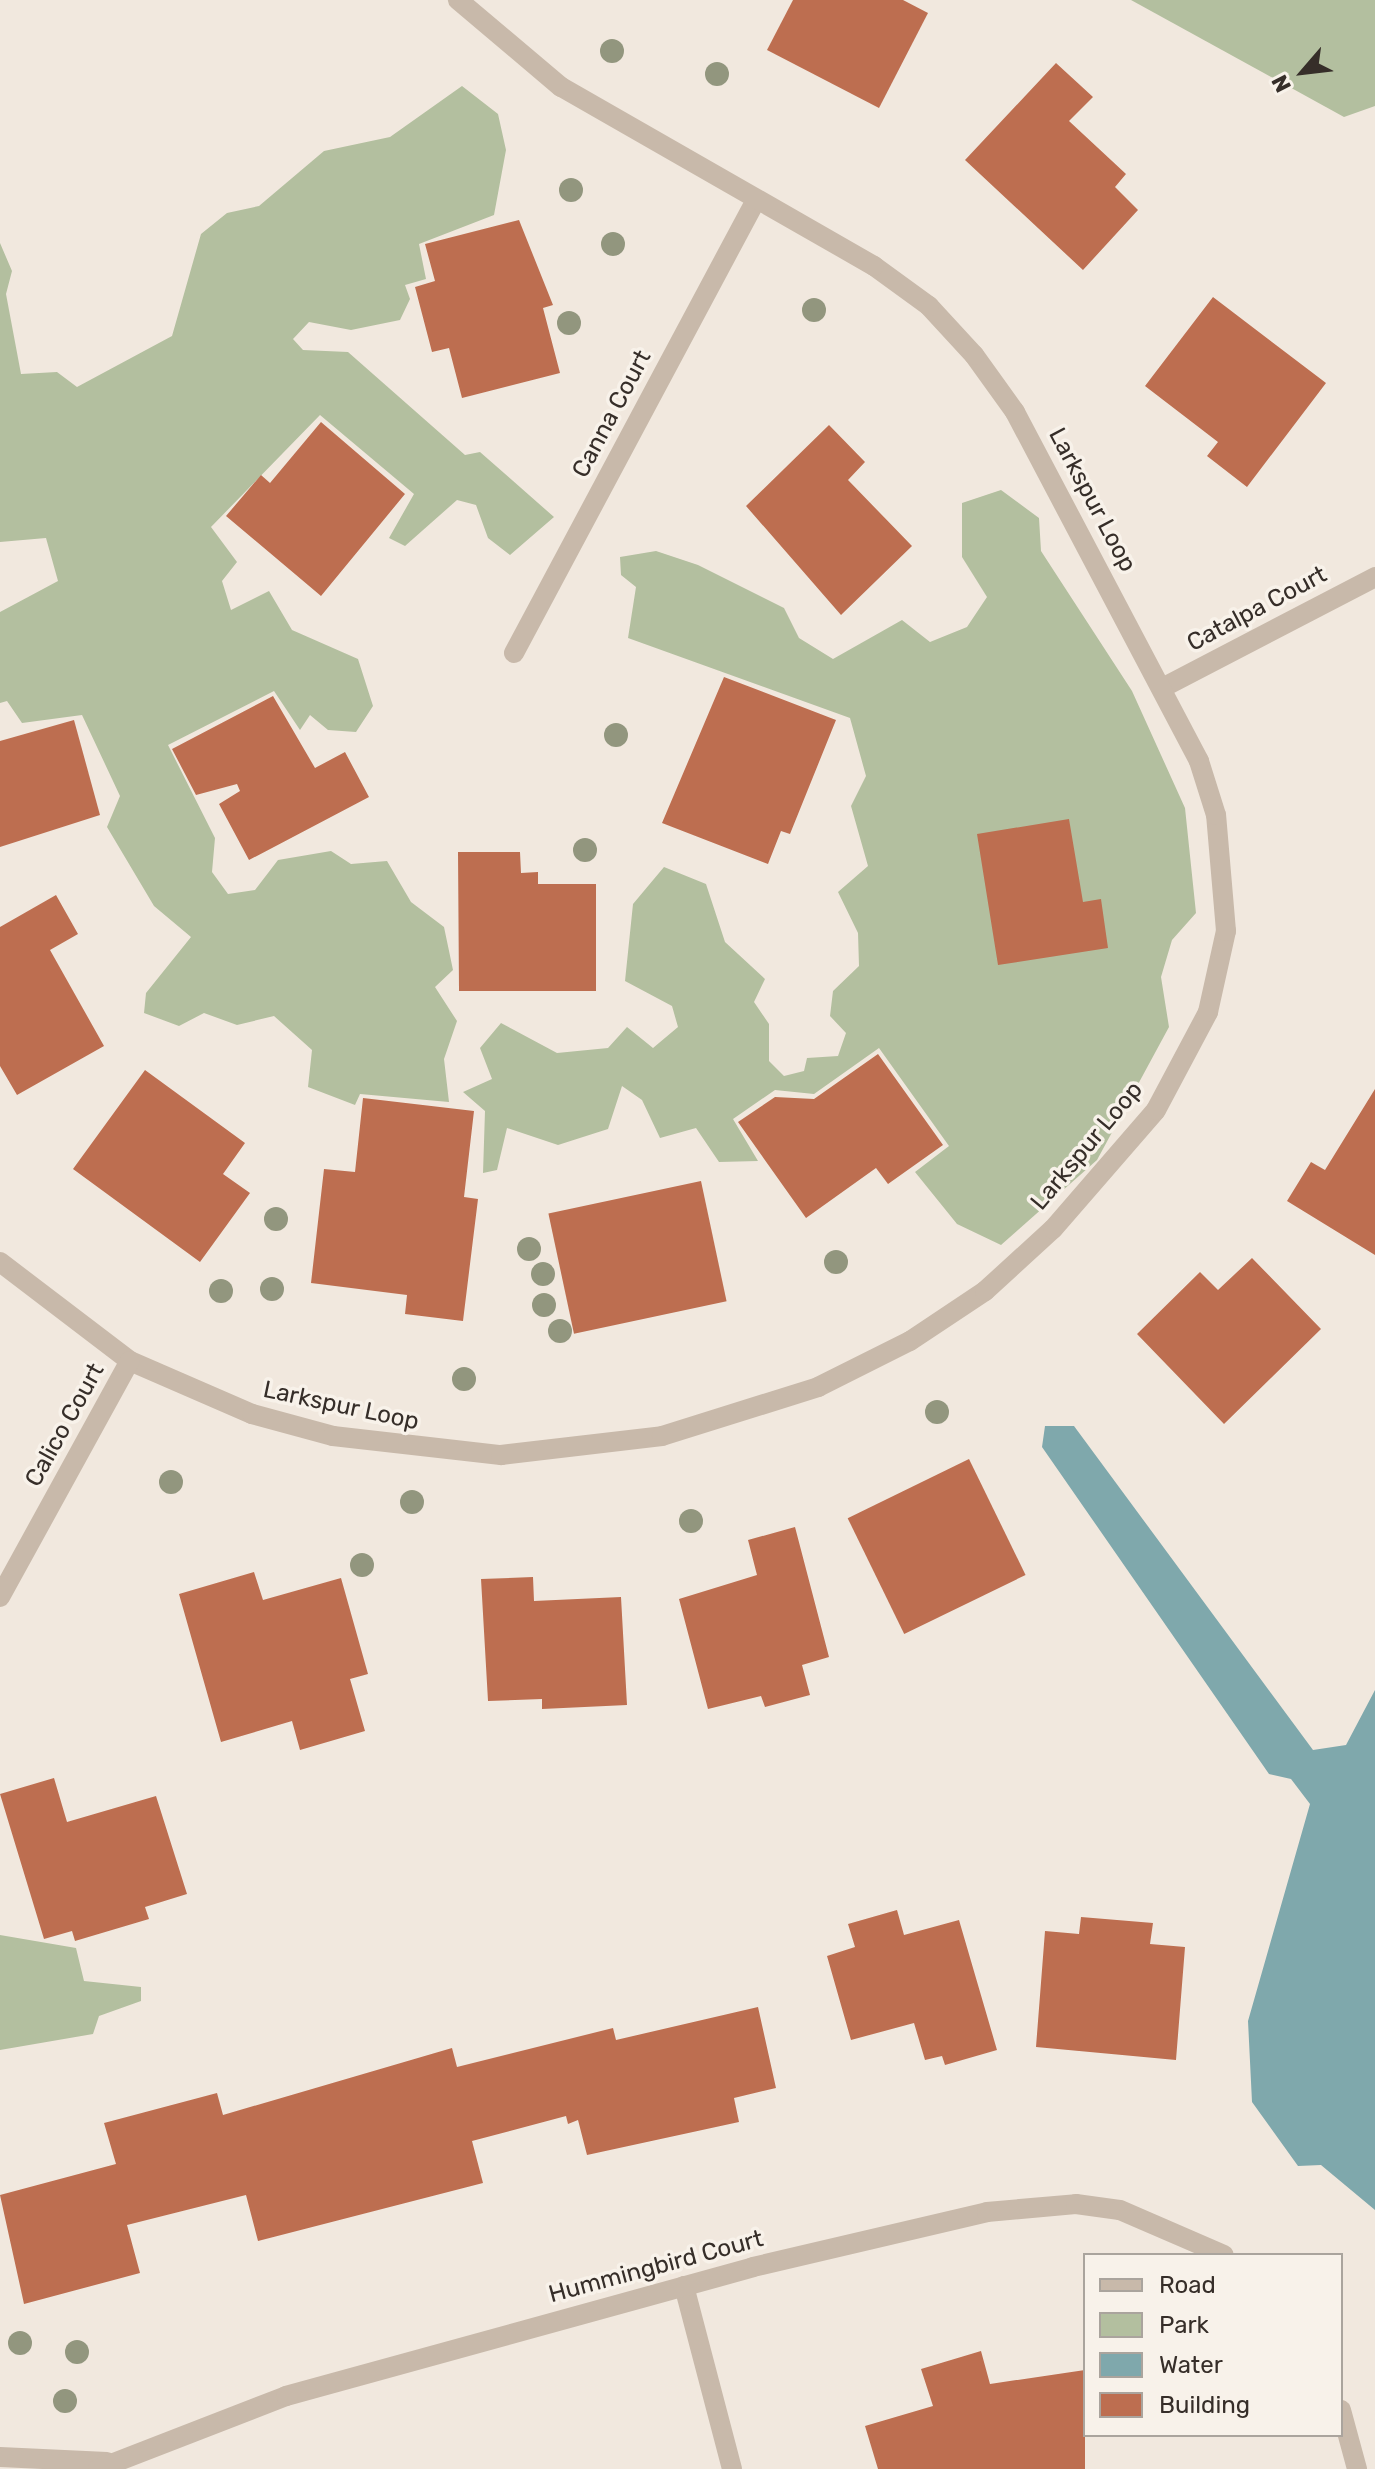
<!DOCTYPE html>
<html>
<head>
<meta charset="utf-8">
<style>
  body { margin:0 }
  #map { position:relative; width:1375px; height:2469px; overflow:hidden; background:#f1e8de; font-family:Rubik,sans-serif }
  div>[style] { position:absolute }
  .green>* { inset:0; background:#b3bf9f }
  .water>* { inset:0; background:#7fa8ac }
  .building>* { inset:0; background:#bd6e50; transform-origin:0 0 }
  .minor>* { height:20px; margin:-10px; padding:0 10px; transform-origin:10px; border-radius:10px; background:#c8b9aa }
  .trees>* { width:24px; height:24px; margin:-12px; border-radius:50%; background:#92967e }
  span { translate:-50% -50%; white-space:nowrap; text-align:center; line-height:1.15; -webkit-text-stroke:7px #f8f2ea; paint-order:stroke }
  .street-label { font-size:24px; color:#362e29 }
  .legend { position:absolute; left:1083px; top:2253px; width:260px; height:184px; box-sizing:border-box; background:#f8f2ea; border:2px solid #aaa49d; margin:0; padding:10px 14px; list-style:none; font-size:24px; color:#362e29 }
  .legend li { display:flex; align-items:center; gap:16px; height:40px }
  .legend b { width:40px; border:2px solid #aaa49d }
  .north { position:absolute; left:1263px; top:32px; width:80px; height:80px; -webkit-text-stroke:6px #f8f2ea; paint-order:stroke; rotate:242deg; font-size:22px; font-weight:700; line-height:32px; text-align:center; color:#362e29 }
  .north::after { content:''; display:block; margin:auto; width:28px; height:36px; background:#362e29; clip-path:polygon(50% 0,100% 100%,50% 72%,0 100%) }
</style>
</head>
<body>
<div id="map">
  <div class="green">
    <div style="clip-path:polygon(1131px 0,1375px 0,1375px 106px,1344px 117px)"></div>
    <div style="clip-path:polygon(462px 86px,498px 114px,506px 150px,494px 215px,419px 244px,426px 279px,405px 285px,410px 299px,400px 320px,351px 330px,309px 322px,293px 339px,303px 350px,348px 352px,465px 455px,480px 452px,554px 517px,510px 555px,488px 538px,476px 505px,457px 500px,405px 546px,389px 538px,414px 494px,320px 415px,211px 527px,237px 562px,222px 581px,231px 610px,269px 591px,292px 630px,358px 659px,373px 706px,356px 732px,328px 730px,310px 715px,300px 730px,274px 691px,168px 745px,215px 838px,212px 872px,228px 894px,255px 890px,278px 860px,331px 851px,351px 864px,387px 861px,411px 902px,444px 927px,453px 970px,435px 987px,457px 1021px,444px 1059px,449px 1102px,360px 1094px,355px 1105px,308px 1087px,312px 1050px,274px 1016px,237px 1025px,204px 1013px,179px 1026px,144px 1013px,146px 993px,191px 937px,154px 906px,107px 827px,120px 796px,82px 715px,22px 723px,7px 701px,0 703px,0 612px,58px 581px,46px 538px,0 542px,0 243px,12px 271px,6px 294px,21px 374px,57px 372px,77px 387px,172px 336px,201px 234px,227px 213px,259px 206px,324px 151px,390px 137px)"></div>
    <div style="clip-path:polygon(1001px 490px,1039px 518px,1041px 551px,1132px 691px,1185px 808px,1196px 913px,1172px 940px,1161px 977px,1169px 1027px,1097px 1160px,1001px 1245px,957px 1224px,915px 1172px,949px 1146px,879px 1048px,814px 1094px,775px 1090px,733px 1119px,758px 1161px,719px 1162px,696px 1128px,660px 1138px,642px 1100px,622px 1086px,608px 1129px,558px 1145px,507px 1128px,497px 1170px,483px 1173px,485px 1111px,463px 1092px,492px 1079px,480px 1048px,501px 1023px,557px 1053px,608px 1048px,627px 1027px,653px 1048px,678px 1027px,672px 1006px,625px 981px,633px 904px,664px 867px,706px 884px,725px 942px,765px 979px,754px 1002px,769px 1024px,769px 1061px,784px 1076px,804px 1071px,807px 1058px,838px 1056px,846px 1033px,830px 1016px,833px 991px,859px 966px,858px 933px,838px 892px,868px 866px,851px 806px,866px 776px,850px 718px,628px 638px,636px 587px,621px 575px,620px 557px,656px 551px,698px 565px,784px 608px,799px 638px,833px 659px,902px 620px,930px 642px,967px 627px,987px 597px,962px 557px,962px 503px)"></div>
    <div style="clip-path:polygon(0 1935px,76px 1948px,84px 1981px,141px 1987px,141px 2001px,99px 2016px,93px 2034px,0 2050px)"></div>
  </div>
  <div class="water">
    <div style="clip-path:polygon(1045px 1426px,1074px 1426px,1313px 1750px,1346px 1745px,1375px 1690px,1375px 2210px,1321px 2165px,1298px 2166px,1252px 2102px,1248px 2021px,1310px 1804px,1291px 1779px,1269px 1774px,1042px 1447px)"></div>
  </div>
  <div class="building">
    <div style="clip-path:polygon(793px 0,903px 0,928px 13px,879px 108px,767px 50px)"></div>
    <div style="clip-path:polygon(1056px 63px,1093px 97px,1069px 121px,1126px 174px,1115px 187px,1138px 210px,1083px 270px,965px 160px)"></div>
    <div style="clip-path:polygon(519px 220px,553px 305px,543px 308px,560px 373px,462px 398px,449px 348px,432px 352px,415px 287px,435px 281px,425px 244px)"></div>
    <div style="clip-path:polygon(1213px 297px,1326px 383px,1247px 487px,1207px 456px,1218px 442px,1145px 386px)"></div>
    <div style="clip-path:polygon(321px 422px,405px 494px,321px 596px,226px 516px,261px 475px,270px 483px)"></div>
    <div style="clip-path:polygon(829px 425px,865px 462px,848px 480px,912px 546px,841px 615px,746px 506px)"></div>
    <div style="clip-path:polygon(724px 677px,836px 720px,790px 834px,781px 831px,768px 864px,662px 823px)"></div>
    <div style="clip-path:polygon(273px 696px,315px 768px,345px 752px,369px 797px,249px 860px,219px 804px,240px 791px,237px 784px,196px 795px,172px 749px)"></div>
    <div style="clip-path:polygon(74px 720px,100px 815px,0 847px,0 741px)"></div>
    <div style="clip-path:polygon(1069px 819px,1083px 902px,1101px 899px,1108px 948px,998px 965px,977px 834px)"></div>
    <div style="clip-path:polygon(458px 852px,520px 852px,521px 873px,538px 872px,538px 884px,596px 884px,596px 991px,459px 991px)"></div>
    <div style="clip-path:polygon(56px 895px,78px 934px,50px 950px,104px 1046px,17px 1095px,0 1066px,0 927px)"></div>
    <div style="clip-path:polygon(878px 1054px,943px 1145px,888px 1184px,876px 1168px,806px 1218px,738px 1122px,775px 1097px,814px 1099px)"></div>
    <div style="clip-path:polygon(145px 1070px,245px 1143px,223px 1174px,250px 1193px,200px 1262px,73px 1169px)"></div>
    <div style="clip-path:polygon(1375px 1089px,1375px 1255px,1287px 1201px,1311px 1162px,1325px 1170px)"></div>
    <div style="clip-path:polygon(363px 1098px,474px 1111px,464px 1197px,478px 1199px,463px 1321px,405px 1314px,407px 1295px,311px 1283px,324px 1169px,355px 1172px)"></div>
    <div style="left:701px;top:1181px;width:123px;height:156px;rotate:78deg"></div>
    <div style="clip-path:polygon(1252px 1258px,1321px 1329px,1224px 1424px,1137px 1334px,1200px 1272px,1218px 1290px)"></div>
    <div style="left:969px;top:1459px;width:129px;height:135px;rotate:64deg"></div>
    <div style="clip-path:polygon(795px 1527px,829px 1657px,802px 1665px,810px 1695px,765px 1707px,761px 1696px,708px 1709px,679px 1599px,757px 1575px,748px 1540px)"></div>
    <div style="clip-path:polygon(254px 1572px,263px 1600px,341px 1578px,368px 1674px,350px 1679px,365px 1731px,300px 1750px,292px 1721px,221px 1742px,179px 1594px)"></div>
    <div style="clip-path:polygon(533px 1577px,534px 1601px,621px 1597px,627px 1705px,542px 1709px,542px 1699px,488px 1701px,481px 1579px)"></div>
    <div style="clip-path:polygon(54px 1778px,67px 1822px,156px 1796px,187px 1894px,145px 1907px,149px 1919px,75px 1941px,72px 1931px,44px 1939px,0 1794px)"></div>
    <div style="clip-path:polygon(897px 1910px,904px 1935px,959px 1920px,997px 2050px,945px 2065px,942px 2056px,925px 2060px,914px 2023px,851px 2040px,827px 1956px,855px 1947px,848px 1924px)"></div>
    <div style="clip-path:polygon(1081px 1917px,1153px 1923px,1150px 1944px,1185px 1947px,1176px 2060px,1036px 2047px,1045px 1931px,1079px 1934px)"></div>
    <div style="clip-path:polygon(758px 2007px,776px 2088px,734px 2098px,739px 2122px,587px 2155px,578px 2120px,568px 2124px,566px 2116px,472px 2141px,483px 2183px,258px 2241px,246px 2195px,127px 2225px,140px 2273px,24px 2304px,0 2195px,116px 2164px,104px 2123px,217px 2093px,223px 2115px,452px 2048px,457px 2067px,613px 2028px,616px 2040px)"></div>
    <div style="clip-path:polygon(981px 2351px,990px 2384px,1085px 2370px,1085px 2469px,878px 2469px,865px 2426px,933px 2406px,921px 2369px)"></div>
  </div>
  <div class="minor">
    <div style="left:514px;top:653px;width:514px;rotate:-61.89deg"></div>
    <div style="left:1164px;top:687px;width:238px;rotate:-27.5deg"></div>
    <div style="left:0;top:1262px;width:163px;rotate:37.3deg"></div>
    <div style="left:130px;top:1361px;width:133px;rotate:23.5deg"></div>
    <div style="left:252px;top:1414px;width:84px;rotate:15.2deg"></div>
    <div style="left:333px;top:1436px;width:169px;rotate:6.5deg"></div>
    <div style="left:501px;top:1455px;width:162px;rotate:-6.7deg"></div>
    <div style="left:662px;top:1436px;width:164px;rotate:-17.4deg"></div>
    <div style="left:818px;top:1387px;width:103px;rotate:-26.6deg"></div>
    <div style="left:910px;top:1341px;width:90px;rotate:-33.7deg"></div>
    <div style="left:985px;top:1291px;width:92px;rotate:-42.4deg"></div>
    <div style="left:1053px;top:1229px;width:157px;rotate:-49.1deg"></div>
    <div style="left:1156px;top:1110px;width:111px;rotate:-62deg"></div>
    <div style="left:1208px;top:1012px;width:83px;rotate:-77.5deg"></div>
    <div style="left:1226px;top:931px;width:116px;rotate:-94.9deg"></div>
    <div style="left:1216px;top:815px;width:57px;rotate:-107.5deg"></div>
    <div style="left:1199px;top:761px;width:395px;rotate:-117.8deg"></div>
    <div style="left:1015px;top:412px;width:70px;rotate:-125.7deg"></div>
    <div style="left:974px;top:355px;width:67px;rotate:-132.6deg"></div>
    <div style="left:929px;top:306px;width:68px;rotate:-144deg"></div>
    <div style="left:874px;top:266px;width:361px;rotate:-150.2deg"></div>
    <div style="left:561px;top:87px;width:135px;rotate:-139.8deg"></div>
    <div style="left:0;top:1597px;width:269px;rotate:-61.2deg"></div>
    <div style="left:684px;top:2286px;width:189px;rotate:75.3deg"></div>
    <div style="left:1341px;top:2410px;width:61px;rotate:74.8deg"></div>
    <div style="left:0;top:2457px;width:107px;rotate:2.7deg"></div>
    <div style="left:98px;top:2469px;width:202px;rotate:-21.2deg"></div>
    <div style="left:286px;top:2396px;width:484px;rotate:-15.4deg"></div>
    <div style="left:753px;top:2267px;width:240px;rotate:-13.2deg"></div>
    <div style="left:987px;top:2212px;width:89px;rotate:-5.1deg"></div>
    <div style="left:1076px;top:2204px;width:44px;rotate:7.8deg"></div>
    <div style="left:1120px;top:2210px;width:113px;rotate:23.4deg"></div>
  </div>
  <div class="trees">
    <div style="left:612px;top:51px"></div>
    <div style="left:717px;top:74px"></div>
    <div style="left:571px;top:190px"></div>
    <div style="left:613px;top:244px"></div>
    <div style="left:814px;top:310px"></div>
    <div style="left:569px;top:323px"></div>
    <div style="left:616px;top:735px"></div>
    <div style="left:585px;top:850px"></div>
    <div style="left:276px;top:1219px"></div>
    <div style="left:529px;top:1249px"></div>
    <div style="left:836px;top:1262px"></div>
    <div style="left:543px;top:1274px"></div>
    <div style="left:272px;top:1289px"></div>
    <div style="left:221px;top:1291px"></div>
    <div style="left:544px;top:1305px"></div>
    <div style="left:560px;top:1331px"></div>
    <div style="left:464px;top:1379px"></div>
    <div style="left:937px;top:1412px"></div>
    <div style="left:171px;top:1482px"></div>
    <div style="left:412px;top:1502px"></div>
    <div style="left:691px;top:1521px"></div>
    <div style="left:362px;top:1565px"></div>
    <div style="left:20px;top:2343px"></div>
    <div style="left:77px;top:2352px"></div>
    <div style="left:65px;top:2401px"></div>
  </div>
  <div class="street-label">
    <span style="left:612px;top:414px;rotate:-62deg">Canna Court</span>
    <span style="left:1092px;top:500px;rotate:62deg">Larkspur Loop</span>
    <span style="left:1257px;top:609px;rotate:-28deg">Catalpa Court</span>
    <span style="left:1087px;top:1146px;rotate:-50deg">Larkspur Loop</span>
    <span style="left:341px;top:1406px;rotate:12deg">Larkspur Loop</span>
    <span style="left:65px;top:1425px;rotate:-61deg">Calico Court</span>
    <span style="left:656px;top:2267px;rotate:-15deg">Hummingbird Court</span>
  </div>
  <ul class="legend">
  <li><b style="height:10px;background:#c8b9aa"></b>Road</li>
  <li><b style="height:22px;background:#b3bf9f"></b>Park</li>
  <li><b style="height:22px;background:#7fa8ac"></b>Water</li>
  <li><b style="height:22px;background:#bd6e50"></b>Building</li>
  </ul>
  <div class="north">N</div>
</div>
</body>
</html>
